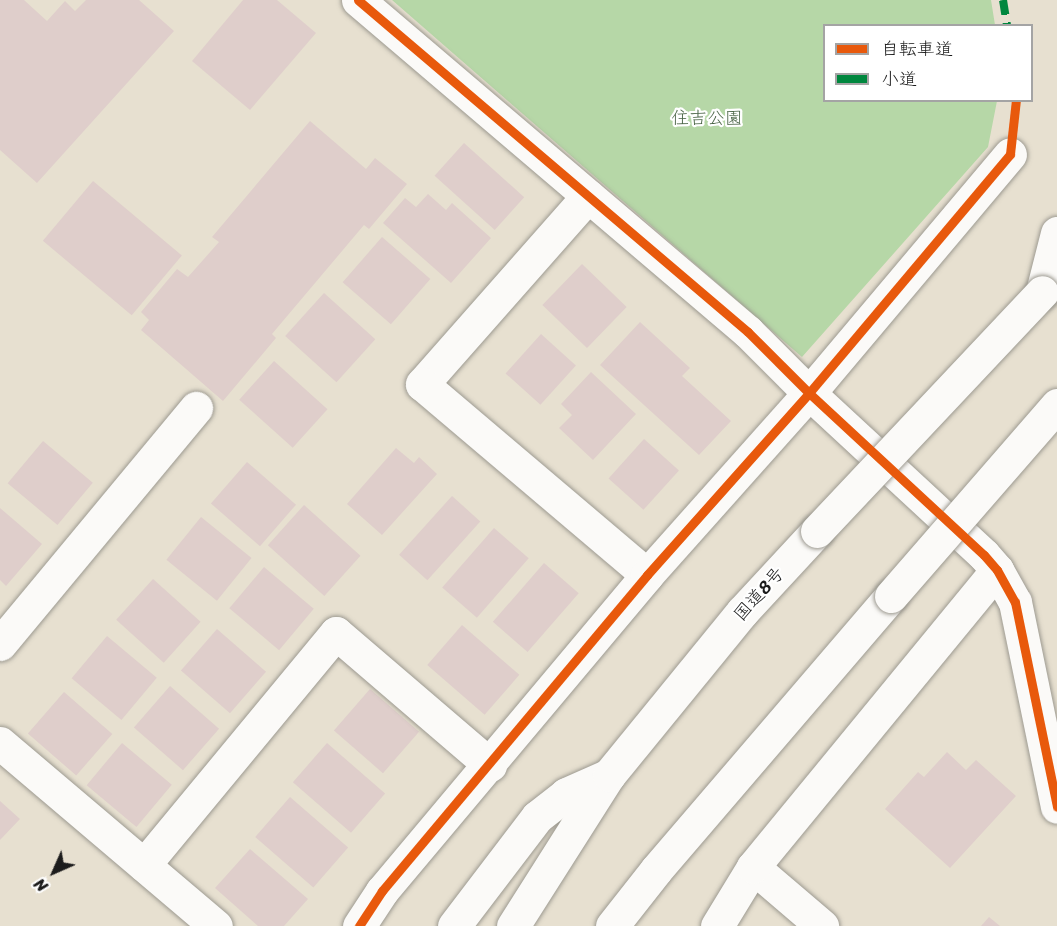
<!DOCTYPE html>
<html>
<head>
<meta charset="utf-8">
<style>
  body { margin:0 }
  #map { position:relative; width:1057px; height:926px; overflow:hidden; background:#e7e0d0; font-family:Sriracha,"Klee One",sans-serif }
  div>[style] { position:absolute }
  .green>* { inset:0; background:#b6d7a7 }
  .building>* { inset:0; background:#dfcecb; transform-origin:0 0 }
  .roads { filter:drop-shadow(0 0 2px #9d9a91) drop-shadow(0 0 2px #9d9a91) }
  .street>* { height:33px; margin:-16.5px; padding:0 16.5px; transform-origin:16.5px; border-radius:16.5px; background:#fbfaf8 }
  .highway>* { height:33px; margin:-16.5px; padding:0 16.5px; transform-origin:16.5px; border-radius:16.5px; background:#fbfaf8 }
  .bridges { filter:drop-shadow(0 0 2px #9d9a91) drop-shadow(0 0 2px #9d9a91) }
  .highway-bridge>* { height:33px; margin:-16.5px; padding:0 16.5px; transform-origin:16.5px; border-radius:16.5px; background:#fbfaf8 }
  .quiet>* { height:8px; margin-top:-4px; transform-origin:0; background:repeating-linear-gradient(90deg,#00873e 0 15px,transparent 0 23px) }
  .cycleway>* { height:9px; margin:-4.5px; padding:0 4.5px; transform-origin:4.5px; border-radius:4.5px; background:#e8590c }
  span { translate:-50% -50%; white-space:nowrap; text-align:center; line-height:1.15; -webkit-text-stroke:4.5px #fff; paint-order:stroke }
  .park-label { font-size:18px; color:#4a6446 }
  .street-label { font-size:18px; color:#1c1c1c }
  .legend { position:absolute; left:823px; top:24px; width:210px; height:78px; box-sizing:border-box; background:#fff; border:2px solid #a4a4a4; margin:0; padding:8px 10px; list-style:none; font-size:18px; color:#1c1c1c }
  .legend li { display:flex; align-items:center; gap:12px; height:30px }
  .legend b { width:30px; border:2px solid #a4a4a4 }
  .north { position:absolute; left:24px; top:842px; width:60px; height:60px; -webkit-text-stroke:4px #fff; paint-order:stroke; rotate:225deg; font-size:16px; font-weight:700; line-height:24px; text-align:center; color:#1c1c1c }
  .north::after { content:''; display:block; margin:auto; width:21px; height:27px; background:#1c1c1c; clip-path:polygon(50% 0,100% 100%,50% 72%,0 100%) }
</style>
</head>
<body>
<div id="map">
  <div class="green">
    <div style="clip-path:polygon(392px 0,991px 0,995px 25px,824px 26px,824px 100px,997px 101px,988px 147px,802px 357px)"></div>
  </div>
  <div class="building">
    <div style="clip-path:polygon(0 0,24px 0,47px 21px,65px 1px,75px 11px,86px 0,139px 0,174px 31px,37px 183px,0 150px)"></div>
    <div style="clip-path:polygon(243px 0,277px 0,316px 33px,250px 110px,192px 61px)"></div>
    <div style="clip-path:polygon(310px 121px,366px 169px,375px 158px,407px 184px,369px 229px,364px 225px,272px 334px,276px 338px,223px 401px,141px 330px,149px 320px,141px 312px,177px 269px,188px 277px,219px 242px,212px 237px)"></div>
    <div style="left:464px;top:143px;width:81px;height:44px;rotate:42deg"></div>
    <div style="left:93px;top:181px;width:116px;height:78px;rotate:40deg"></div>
    <div style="clip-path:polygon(428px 194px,446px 210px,452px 203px,491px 238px,451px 283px,383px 223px,405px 198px,416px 207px)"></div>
    <div style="left:382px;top:237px;width:64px;height:60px;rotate:41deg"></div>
    <div style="left:582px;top:264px;width:62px;height:57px;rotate:44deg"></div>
    <div style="left:324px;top:293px;width:69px;height:58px;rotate:42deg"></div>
    <div style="clip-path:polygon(640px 322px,690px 368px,682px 376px,731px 421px,699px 455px,600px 365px)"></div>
    <div style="left:541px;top:334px;width:47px;height:53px;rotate:42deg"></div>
    <div style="left:274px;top:361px;width:72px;height:52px;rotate:42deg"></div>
    <div style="clip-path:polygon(591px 372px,636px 414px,593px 460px,559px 428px,572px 415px,561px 404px)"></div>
    <div style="left:644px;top:439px;width:47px;height:53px;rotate:42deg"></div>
    <div style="left:43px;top:441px;width:65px;height:55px;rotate:40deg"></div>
    <div style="clip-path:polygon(396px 448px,414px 463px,419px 457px,437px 474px,382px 535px,347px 504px)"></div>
    <div style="left:247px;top:462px;width:65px;height:55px;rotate:41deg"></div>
    <div style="left:452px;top:496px;width:38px;height:79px;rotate:42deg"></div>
    <div style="left:304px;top:505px;width:76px;height:54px;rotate:42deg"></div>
    <div style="clip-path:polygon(0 508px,42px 544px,6px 586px,0 580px)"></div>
    <div style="left:201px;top:517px;width:65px;height:55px;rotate:39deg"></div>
    <div style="left:494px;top:528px;width:46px;height:79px;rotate:41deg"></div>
    <div style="left:544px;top:563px;width:46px;height:78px;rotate:41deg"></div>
    <div style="left:264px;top:567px;width:65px;height:54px;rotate:40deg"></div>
    <div style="left:153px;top:579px;width:64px;height:55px;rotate:42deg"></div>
    <div style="left:462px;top:625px;width:76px;height:53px;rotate:41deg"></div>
    <div style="left:217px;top:629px;width:65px;height:55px;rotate:41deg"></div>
    <div style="left:107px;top:636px;width:65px;height:55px;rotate:40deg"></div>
    <div style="left:170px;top:686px;width:65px;height:55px;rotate:41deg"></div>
    <div style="left:370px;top:689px;width:65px;height:55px;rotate:41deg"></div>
    <div style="left:64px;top:692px;width:64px;height:55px;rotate:41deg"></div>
    <div style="left:122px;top:743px;width:65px;height:55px;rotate:40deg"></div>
    <div style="left:327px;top:743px;width:77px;height:52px;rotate:41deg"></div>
    <div style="clip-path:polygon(947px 752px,966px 770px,976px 760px,1016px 796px,950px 868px,885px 809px,918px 772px,924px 777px)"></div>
    <div style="left:290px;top:797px;width:77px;height:53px;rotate:41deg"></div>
    <div style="clip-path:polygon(0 801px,20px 819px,0 840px)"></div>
    <div style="clip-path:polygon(250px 849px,308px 899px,284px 926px,258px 926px,215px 888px)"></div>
    <div style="clip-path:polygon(989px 917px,1000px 926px,981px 926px)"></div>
  </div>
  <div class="roads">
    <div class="street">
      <div style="left:358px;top:0;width:512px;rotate:40.41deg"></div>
      <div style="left:748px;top:332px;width:86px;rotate:45deg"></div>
      <div style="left:809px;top:393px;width:238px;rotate:42.8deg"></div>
      <div style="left:984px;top:555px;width:20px;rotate:49deg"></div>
      <div style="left:997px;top:570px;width:37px;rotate:61deg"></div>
      <div style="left:1015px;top:602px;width:209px;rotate:78.4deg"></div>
      <div style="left:588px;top:196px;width:251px;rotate:131.4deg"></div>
      <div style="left:422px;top:384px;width:295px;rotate:40.3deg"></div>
      <div style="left:0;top:644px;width:307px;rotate:-50.3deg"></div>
      <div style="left:0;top:743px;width:283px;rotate:40.3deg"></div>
      <div style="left:144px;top:865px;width:301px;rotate:-50.4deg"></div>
      <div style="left:336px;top:633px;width:203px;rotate:40.6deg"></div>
      <div style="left:753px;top:867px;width:91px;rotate:40.5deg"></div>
      <div style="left:359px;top:926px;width:42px;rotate:-56.7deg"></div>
      <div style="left:382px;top:891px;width:412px;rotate:-50deg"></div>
      <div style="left:647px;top:575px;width:244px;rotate:-48.3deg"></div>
      <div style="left:809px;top:393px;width:312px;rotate:-49.9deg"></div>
      <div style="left:717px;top:926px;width:69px;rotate:-58.6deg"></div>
      <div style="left:753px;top:867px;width:384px;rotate:-50.6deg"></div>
    </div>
    <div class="highway">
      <div style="left:1042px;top:292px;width:61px;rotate:-75.7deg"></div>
      <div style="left:454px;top:926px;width:137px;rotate:-52.7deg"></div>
      <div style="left:537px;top:817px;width:37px;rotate:-38deg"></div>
      <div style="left:566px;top:794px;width:47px;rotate:-23.8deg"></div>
      <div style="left:513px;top:926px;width:179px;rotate:-57.6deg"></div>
      <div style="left:609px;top:775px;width:210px;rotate:-50.8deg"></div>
      <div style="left:742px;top:612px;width:110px;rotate:-47.2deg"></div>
      <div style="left:612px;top:926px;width:71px;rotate:-51.8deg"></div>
      <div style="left:656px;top:870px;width:361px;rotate:-49.4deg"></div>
    </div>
  </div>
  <div class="bridges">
    <div class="highway-bridge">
      <div style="left:817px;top:531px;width:328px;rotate:-46.7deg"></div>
      <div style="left:891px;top:596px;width:253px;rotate:-49deg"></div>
    </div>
  </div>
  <div class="quiet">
    <div style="left:1003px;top:0;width:26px;rotate:81deg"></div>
  </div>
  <div class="cycleway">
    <div style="left:358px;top:0;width:512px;rotate:40.41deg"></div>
    <div style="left:748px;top:332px;width:86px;rotate:45deg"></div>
    <div style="left:809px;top:393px;width:238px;rotate:42.8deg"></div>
    <div style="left:984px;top:555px;width:20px;rotate:49deg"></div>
    <div style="left:997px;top:570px;width:37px;rotate:61deg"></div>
    <div style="left:1015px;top:602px;width:209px;rotate:78.4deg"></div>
    <div style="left:359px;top:926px;width:42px;rotate:-56.7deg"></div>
    <div style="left:382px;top:891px;width:412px;rotate:-50deg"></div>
    <div style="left:647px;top:575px;width:244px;rotate:-48.3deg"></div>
    <div style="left:809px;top:393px;width:312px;rotate:-49.9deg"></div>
    <div style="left:1010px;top:154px;width:54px;rotate:-83.7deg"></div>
  </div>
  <div class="park-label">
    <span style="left:707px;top:118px">住吉公園</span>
  </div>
  <div class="street-label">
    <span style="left:759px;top:594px;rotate:-48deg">国道8号</span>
  </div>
  <ul class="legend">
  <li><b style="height:8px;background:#e8590c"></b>自転車道</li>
  <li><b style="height:8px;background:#00873e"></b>小道</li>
  </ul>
  <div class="north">N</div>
</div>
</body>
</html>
